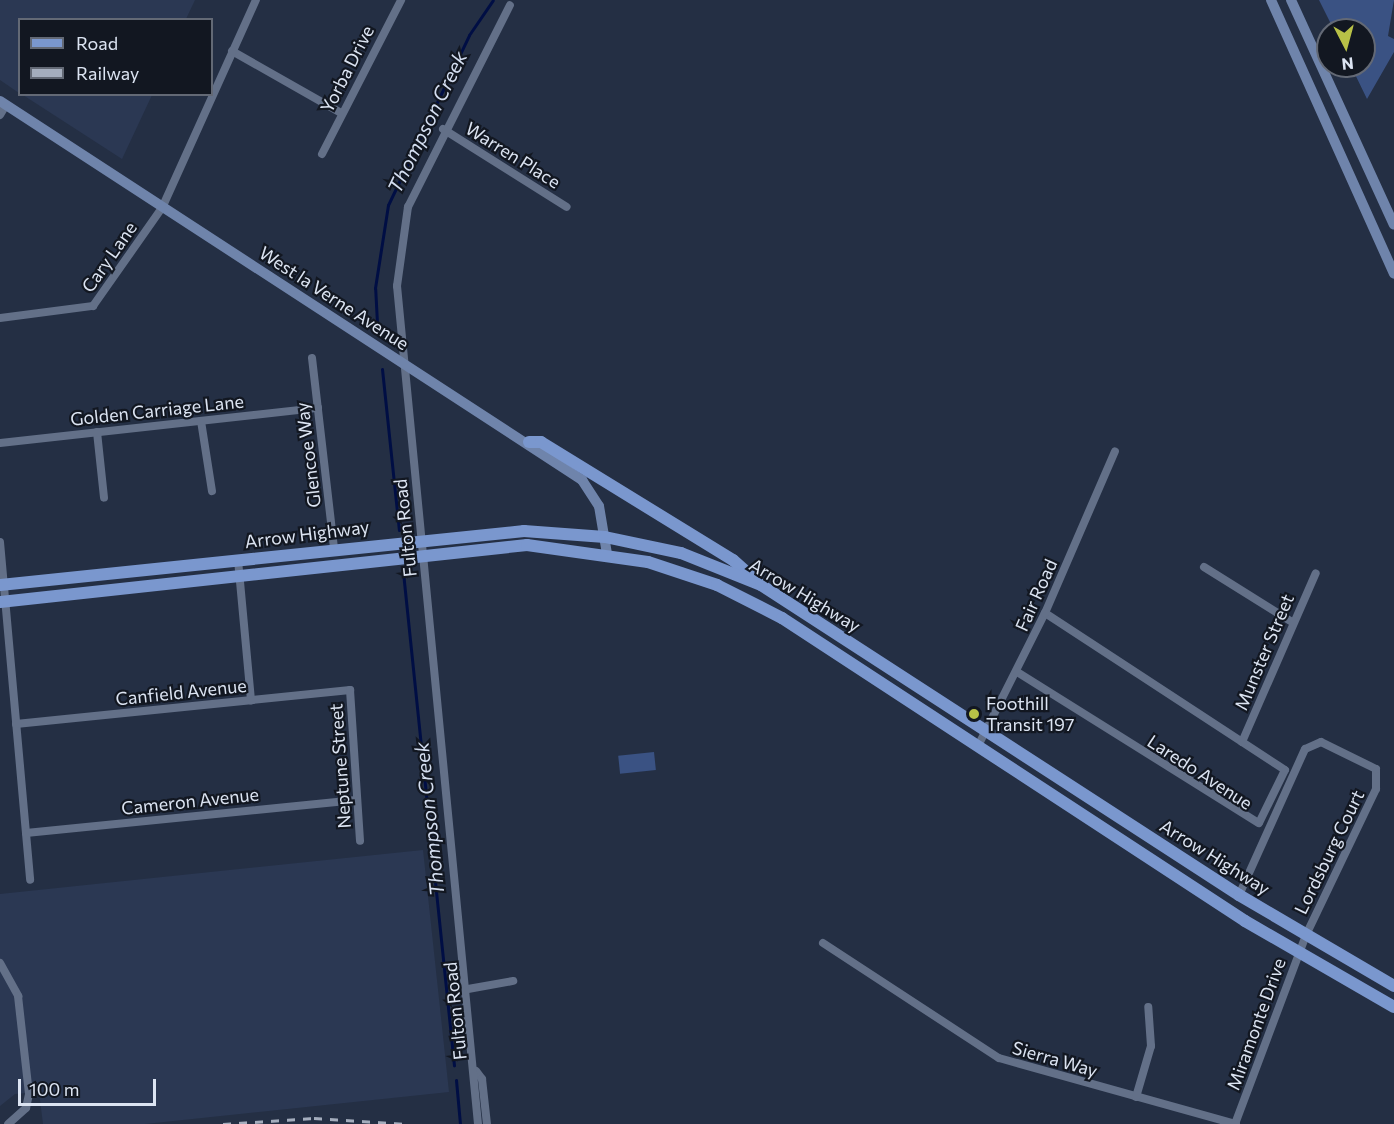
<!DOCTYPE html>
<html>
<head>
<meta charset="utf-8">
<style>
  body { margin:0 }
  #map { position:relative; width:1394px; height:1124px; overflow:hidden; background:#242f44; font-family:Commissioner,sans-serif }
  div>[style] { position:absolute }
  .built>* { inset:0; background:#2b3853 }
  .green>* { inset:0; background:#3a5283; transform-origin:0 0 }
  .stream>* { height:3px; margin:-1.5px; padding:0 1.5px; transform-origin:1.5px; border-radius:1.5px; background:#000e44 }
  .street>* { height:8px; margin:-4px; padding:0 4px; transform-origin:4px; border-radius:4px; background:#637088 }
  .secondary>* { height:10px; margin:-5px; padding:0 5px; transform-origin:5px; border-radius:5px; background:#6f84ab }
  .primary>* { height:12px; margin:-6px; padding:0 6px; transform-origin:6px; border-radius:6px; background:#7a97ce }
  .rail>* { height:3px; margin-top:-1.5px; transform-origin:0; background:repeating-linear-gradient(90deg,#a4adbd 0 8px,transparent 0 16px) }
  .dots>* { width:16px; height:16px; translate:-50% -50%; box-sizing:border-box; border:3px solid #121721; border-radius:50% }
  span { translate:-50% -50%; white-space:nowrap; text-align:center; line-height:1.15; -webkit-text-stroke:4.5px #121721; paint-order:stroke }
  .street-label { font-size:18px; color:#dce4f2 }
  .poi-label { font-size:18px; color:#dce4f2 }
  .left { translate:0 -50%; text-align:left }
  .water-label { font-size:20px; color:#d4def0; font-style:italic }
  .legend { position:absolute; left:18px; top:18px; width:195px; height:78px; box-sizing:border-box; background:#121721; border:2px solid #636975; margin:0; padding:8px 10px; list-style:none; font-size:18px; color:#dce4f2 }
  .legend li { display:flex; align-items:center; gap:12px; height:30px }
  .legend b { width:30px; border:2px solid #636975 }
  .north { position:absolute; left:1316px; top:18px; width:60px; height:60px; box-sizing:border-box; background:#121721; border:2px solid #636975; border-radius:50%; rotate:174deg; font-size:16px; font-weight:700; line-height:24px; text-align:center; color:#dce4f2 }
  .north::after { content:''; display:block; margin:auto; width:21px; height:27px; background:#b8c147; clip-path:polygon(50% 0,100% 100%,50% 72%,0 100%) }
  .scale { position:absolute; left:18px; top:1079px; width:138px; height:27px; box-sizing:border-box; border:3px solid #dce4f2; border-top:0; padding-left:8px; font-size:18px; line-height:21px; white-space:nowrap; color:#dce4f2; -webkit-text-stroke:4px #121721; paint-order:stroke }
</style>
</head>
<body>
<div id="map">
  <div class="built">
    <div style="clip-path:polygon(0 0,195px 0,186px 19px,20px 20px,19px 93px,0 80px)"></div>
    <div style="clip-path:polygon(23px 95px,152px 95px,122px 159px)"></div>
    <div style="clip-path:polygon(423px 850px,449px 1092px,145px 1124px,43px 1124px,39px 1092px,15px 1094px,0 1106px,0 894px)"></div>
  </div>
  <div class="green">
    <div style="clip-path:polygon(1319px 0,1394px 0,1388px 36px,1394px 39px,1394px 52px,1367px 99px,1351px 66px,1364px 66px,1364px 30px,1334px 30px)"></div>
    <div style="left:654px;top:752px;width:18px;height:36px;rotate:84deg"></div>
  </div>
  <div class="stream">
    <div style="left:377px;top:323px;width:35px;rotate:-93deg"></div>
    <div style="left:375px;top:288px;width:84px;rotate:-81.1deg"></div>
    <div style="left:388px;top:205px;width:188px;rotate:-64.5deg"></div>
    <div style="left:469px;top:35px;width:42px;rotate:-55.6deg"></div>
    <div style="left:382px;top:369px;width:162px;rotate:84deg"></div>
    <div style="left:403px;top:572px;width:496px;rotate:84.1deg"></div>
    <div style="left:456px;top:1080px;width:44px;rotate:84.8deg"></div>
  </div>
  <div class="street">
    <div style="left:232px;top:51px;width:125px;rotate:29.6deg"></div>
    <div style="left:0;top:115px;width:12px;rotate:-59deg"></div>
    <div style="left:443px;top:129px;width:146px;rotate:32.2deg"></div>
    <div style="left:322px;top:154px;width:173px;rotate:-62.8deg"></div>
    <div style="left:0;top:318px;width:94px;rotate:-7.4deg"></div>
    <div style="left:93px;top:306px;width:120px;rotate:-54.9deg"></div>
    <div style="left:162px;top:208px;width:228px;rotate:-65.7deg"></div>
    <div style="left:312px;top:358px;width:192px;rotate:83.4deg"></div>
    <div style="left:201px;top:421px;width:71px;rotate:81.1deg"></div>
    <div style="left:97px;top:432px;width:66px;rotate:83.9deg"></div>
    <div style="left:0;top:443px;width:320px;rotate:-6.3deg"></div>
    <div style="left:0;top:542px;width:339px;rotate:84.9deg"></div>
    <div style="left:238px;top:560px;width:141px;rotate:84.7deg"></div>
    <div style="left:1204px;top:567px;width:104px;rotate:32deg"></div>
    <div style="left:1017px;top:672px;width:285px;rotate:32deg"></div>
    <div style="left:1259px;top:823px;width:59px;rotate:-63.9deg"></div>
    <div style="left:1285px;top:770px;width:287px;rotate:-146.8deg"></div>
    <div style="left:16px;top:724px;width:336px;rotate:-5.8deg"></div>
    <div style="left:350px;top:690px;width:151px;rotate:86.2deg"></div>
    <div style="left:1242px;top:742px;width:184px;rotate:-66.4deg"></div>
    <div style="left:978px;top:746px;width:149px;rotate:-63.3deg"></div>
    <div style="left:1045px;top:613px;width:176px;rotate:-66.6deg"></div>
    <div style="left:26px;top:833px;width:332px;rotate:-5.7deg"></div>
    <div style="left:823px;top:943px;width:210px;rotate:33.2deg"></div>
    <div style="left:999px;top:1058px;width:246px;rotate:15.6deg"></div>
    <div style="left:0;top:963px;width:38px;rotate:61deg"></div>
    <div style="left:18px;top:996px;width:99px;rotate:83.6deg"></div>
    <div style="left:29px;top:1094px;width:14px;rotate:102deg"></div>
    <div style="left:26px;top:1108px;width:24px;rotate:138deg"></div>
    <div style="left:468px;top:989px;width:46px;rotate:-10.1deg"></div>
    <div style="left:476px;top:1071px;width:10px;rotate:53deg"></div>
    <div style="left:482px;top:1079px;width:45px;rotate:83.7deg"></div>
    <div style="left:1136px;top:1097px;width:53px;rotate:-73.6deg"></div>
    <div style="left:1151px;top:1046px;width:39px;rotate:-94deg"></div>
    <div style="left:478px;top:1124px;width:842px;rotate:-95.52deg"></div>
    <div style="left:397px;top:286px;width:80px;rotate:-82.1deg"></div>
    <div style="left:408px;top:207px;width:226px;rotate:-63.2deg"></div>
    <div style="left:1235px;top:1124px;width:202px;rotate:-69.4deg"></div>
    <div style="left:1306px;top:935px;width:162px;rotate:-64.4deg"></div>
    <div style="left:1376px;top:789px;width:20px;rotate:-90deg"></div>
    <div style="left:1376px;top:769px;width:61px;rotate:-153.9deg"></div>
    <div style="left:1321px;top:742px;width:17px;rotate:156deg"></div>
    <div style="left:1305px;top:749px;width:160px;rotate:114.3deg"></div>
  </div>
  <div class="secondary">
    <div style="left:1271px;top:0;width:300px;rotate:65.8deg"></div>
    <div style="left:1291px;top:0;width:247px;rotate:65.4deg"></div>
    <div style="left:0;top:101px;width:695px;rotate:33.07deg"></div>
    <div style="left:582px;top:480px;width:31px;rotate:57deg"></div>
    <div style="left:599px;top:506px;width:49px;rotate:80.5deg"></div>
  </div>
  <div class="primary">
    <div style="left:529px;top:442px;width:12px"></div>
    <div style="left:541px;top:442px;width:225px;rotate:31.6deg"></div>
    <div style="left:733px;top:560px;width:27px;rotate:42deg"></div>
    <div style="left:0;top:585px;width:527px;rotate:-5.88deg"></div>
    <div style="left:524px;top:531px;width:81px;rotate:4.2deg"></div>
    <div style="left:605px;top:537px;width:78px;rotate:11.9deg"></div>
    <div style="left:681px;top:553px;width:86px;rotate:21.8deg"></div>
    <div style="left:761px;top:585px;width:570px;rotate:32.96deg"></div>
    <div style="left:1239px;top:895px;width:180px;rotate:30.4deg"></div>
    <div style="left:0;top:602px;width:530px;rotate:-6.17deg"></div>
    <div style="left:527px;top:545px;width:122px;rotate:8deg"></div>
    <div style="left:648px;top:562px;width:73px;rotate:18.4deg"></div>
    <div style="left:717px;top:585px;width:73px;rotate:26.9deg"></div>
    <div style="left:782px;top:618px;width:553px;rotate:33.2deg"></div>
    <div style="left:1245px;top:921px;width:172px;rotate:30deg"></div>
  </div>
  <div class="rail">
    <div style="left:223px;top:1124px;width:91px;rotate:-3.8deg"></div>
    <div style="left:314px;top:1118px;width:93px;rotate:3.7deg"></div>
  </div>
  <div class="dots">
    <div style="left:974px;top:714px;background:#b8c147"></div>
  </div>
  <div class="street-label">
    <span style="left:347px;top:69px;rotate:-63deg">Yorba Drive</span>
    <span style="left:513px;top:155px;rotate:32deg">Warren Place</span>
    <span style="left:109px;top:257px;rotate:-55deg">Cary Lane</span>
    <span style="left:334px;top:298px;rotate:33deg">West la Verne Avenue</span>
    <span style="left:157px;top:410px;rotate:-6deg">Golden Carriage Lane</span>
    <span style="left:308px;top:455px;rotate:-97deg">Glencoe Way</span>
    <span style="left:405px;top:528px;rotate:-96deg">Fulton Road</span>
    <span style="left:307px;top:534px;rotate:-7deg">Arrow Highway</span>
    <span style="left:805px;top:595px;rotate:31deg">Arrow Highway</span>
    <span style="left:1036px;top:595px;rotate:-66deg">Fair Road</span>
    <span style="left:1264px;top:652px;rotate:-67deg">Munster Street</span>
    <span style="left:181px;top:692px;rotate:-6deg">Canfield Avenue</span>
    <span style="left:340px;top:766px;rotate:-94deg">Neptune Street</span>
    <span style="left:1200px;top:772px;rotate:33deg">Laredo Avenue</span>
    <span style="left:190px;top:801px;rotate:-6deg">Cameron Avenue</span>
    <span style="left:1329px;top:852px;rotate:-64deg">Lordsburg Court</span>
    <span style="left:1215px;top:857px;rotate:32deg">Arrow Highway</span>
    <span style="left:455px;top:1011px;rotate:-96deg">Fulton Road</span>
    <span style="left:1256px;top:1024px;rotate:-70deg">Miramonte Drive</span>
    <span style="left:1055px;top:1059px;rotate:16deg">Sierra Way</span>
  </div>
  <div class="poi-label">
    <span class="left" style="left:986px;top:714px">Foothill<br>Transit 197</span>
  </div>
  <div class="water-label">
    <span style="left:427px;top:122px;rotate:-64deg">Thompson Creek</span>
    <span style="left:429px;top:819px;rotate:-96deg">Thompson Creek</span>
  </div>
  <ul class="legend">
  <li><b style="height:8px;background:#7a97ce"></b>Road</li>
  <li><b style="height:8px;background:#a4adbd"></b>Railway</li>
  </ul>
  <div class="north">N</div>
  <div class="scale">100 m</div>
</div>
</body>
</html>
